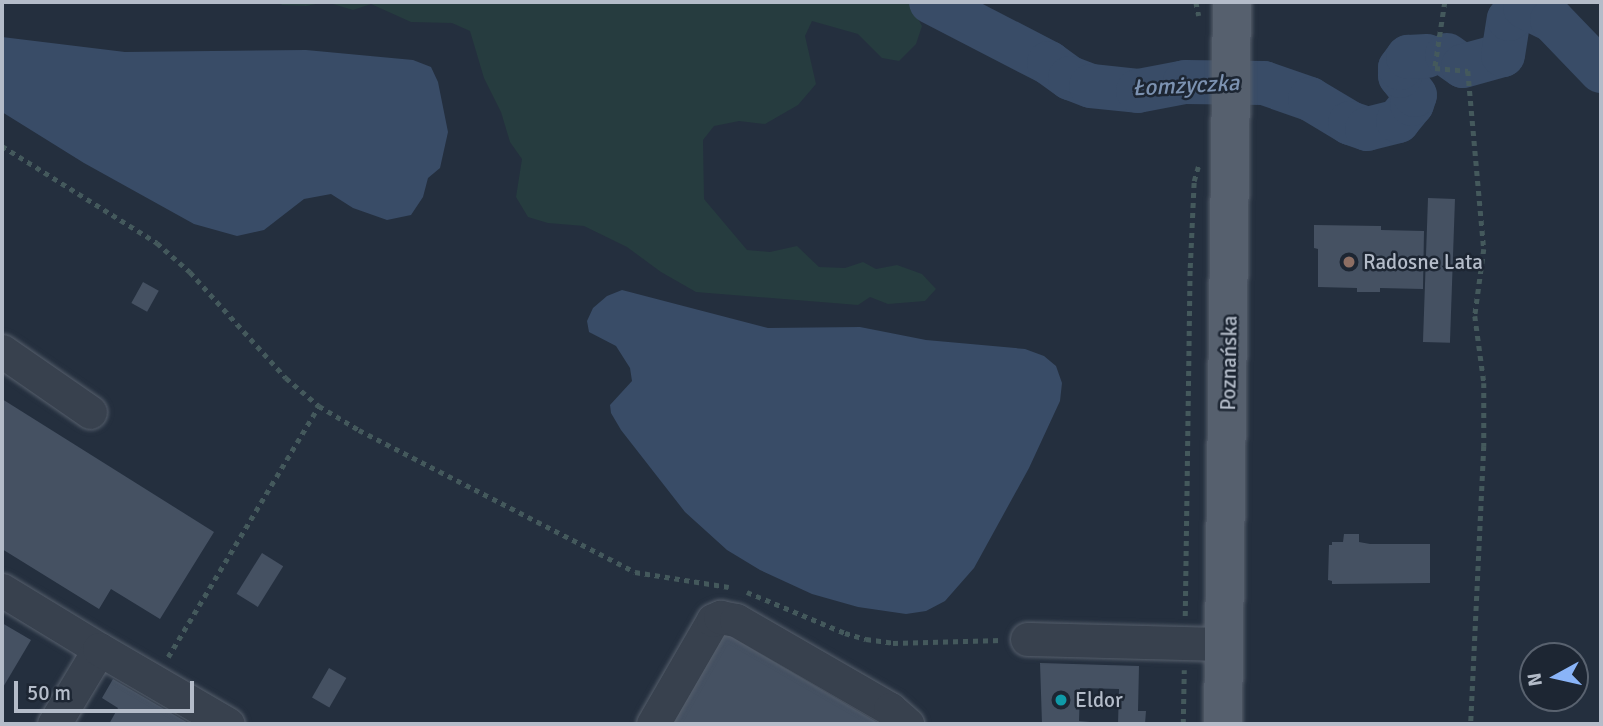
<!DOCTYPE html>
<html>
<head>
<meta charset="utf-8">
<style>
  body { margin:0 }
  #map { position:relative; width:1603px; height:726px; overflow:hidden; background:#242f3e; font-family:Signika,sans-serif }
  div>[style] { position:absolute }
  .green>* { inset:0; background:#263c3f }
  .water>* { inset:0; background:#394c67 }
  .river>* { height:44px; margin:-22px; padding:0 22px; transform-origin:22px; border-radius:22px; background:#394c67 }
  .building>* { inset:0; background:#455162; transform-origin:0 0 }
  .path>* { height:4.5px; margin-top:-2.25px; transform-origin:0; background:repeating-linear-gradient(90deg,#44595c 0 5px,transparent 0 10px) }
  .roads { filter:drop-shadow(0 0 2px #565f6c) drop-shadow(0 0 2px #565f6c) }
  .minor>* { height:33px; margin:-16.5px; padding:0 16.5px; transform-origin:16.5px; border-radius:16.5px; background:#38414e }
  .major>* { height:38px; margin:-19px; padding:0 19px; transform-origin:19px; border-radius:19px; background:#56606e }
  .dots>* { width:19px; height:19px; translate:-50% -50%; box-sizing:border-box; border:4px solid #1d2633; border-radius:50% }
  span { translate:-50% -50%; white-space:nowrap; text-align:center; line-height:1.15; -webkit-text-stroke:5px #1d2633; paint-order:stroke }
  .poi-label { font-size:21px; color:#b4bcc9 }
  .left { translate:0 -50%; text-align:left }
  .street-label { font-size:21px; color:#b4bcc9 }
  .water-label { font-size:23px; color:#7c92b1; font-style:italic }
  .frame { position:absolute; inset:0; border:4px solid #b4bcc9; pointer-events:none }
  .north { position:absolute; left:1519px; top:642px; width:70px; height:70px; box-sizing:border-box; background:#1d2633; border:2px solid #59626f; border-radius:50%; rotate:262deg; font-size:19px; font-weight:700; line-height:28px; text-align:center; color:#b4bcc9 }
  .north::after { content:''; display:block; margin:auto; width:24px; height:32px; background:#8ab4f8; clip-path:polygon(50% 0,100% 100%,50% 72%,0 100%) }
  .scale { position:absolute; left:14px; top:681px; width:180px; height:32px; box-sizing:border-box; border:4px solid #b4bcc9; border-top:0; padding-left:9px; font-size:21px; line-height:24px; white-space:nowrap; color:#b4bcc9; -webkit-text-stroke:5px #1d2633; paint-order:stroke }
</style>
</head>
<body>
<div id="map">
  <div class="green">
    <div style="clip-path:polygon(279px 2px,909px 2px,922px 26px,916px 44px,899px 61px,882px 58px,858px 34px,812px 21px,805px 36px,816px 84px,798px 105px,765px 124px,739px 121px,714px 126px,703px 140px,704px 199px,747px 250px,770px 252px,797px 246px,819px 267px,845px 268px,863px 262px,876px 269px,897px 265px,922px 274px,936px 289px,925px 301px,888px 304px,870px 297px,858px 305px,696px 292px,661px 272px,627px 247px,584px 226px,548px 223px,528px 217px,516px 197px,522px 159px,510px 142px,501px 112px,484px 78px,470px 31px,452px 23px,411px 22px,371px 4px,353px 10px,326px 2px,306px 6px,282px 5px)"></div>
  </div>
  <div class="water">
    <div style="clip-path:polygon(2px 37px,125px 52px,306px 50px,413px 60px,431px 67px,438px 82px,448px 132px,440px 168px,428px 178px,423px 197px,411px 215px,387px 220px,353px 208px,331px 194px,304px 199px,264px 230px,237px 236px,194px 224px,84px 163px,2px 112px)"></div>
    <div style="clip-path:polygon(622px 290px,768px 328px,860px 327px,926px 340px,1025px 349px,1044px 356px,1056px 366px,1062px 383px,1060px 401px,1029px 468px,974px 568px,945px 601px,926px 611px,906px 614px,858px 607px,812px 594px,760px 570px,727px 550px,685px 512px,621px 430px,611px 413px,610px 405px,632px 381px,630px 368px,616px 346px,589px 332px,587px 321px,593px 308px,607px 296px)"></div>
  </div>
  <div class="river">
    <div style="left:931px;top:2px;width:133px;rotate:27.3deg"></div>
    <div style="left:1049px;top:63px;width:26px;rotate:36deg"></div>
    <div style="left:1070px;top:78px;width:22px;rotate:21deg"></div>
    <div style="left:1091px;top:86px;width:47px;rotate:6.1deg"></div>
    <div style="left:1138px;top:91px;width:48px;rotate:-10.8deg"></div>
    <div style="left:1185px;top:82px;width:79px;rotate:0.7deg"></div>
    <div style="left:1264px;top:83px;width:49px;rotate:19.2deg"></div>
    <div style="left:1310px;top:99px;width:47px;rotate:31deg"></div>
    <div style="left:1350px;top:123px;width:18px;rotate:19deg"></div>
    <div style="left:1367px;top:129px;width:32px;rotate:-14deg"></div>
    <div style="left:1398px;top:121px;width:22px;rotate:-51deg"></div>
    <div style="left:1412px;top:104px;width:9px;rotate:-72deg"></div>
    <div style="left:1415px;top:95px;width:24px;rotate:-128deg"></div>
    <div style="left:1400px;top:76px;width:8px;rotate:-90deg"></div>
    <div style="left:1400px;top:68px;width:14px;rotate:-54deg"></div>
    <div style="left:1408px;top:57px;width:19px;rotate:-3deg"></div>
    <div style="left:1447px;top:55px;width:19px;rotate:35deg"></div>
    <div style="left:1463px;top:66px;width:41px;rotate:-15.4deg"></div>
    <div style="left:1503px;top:55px;width:36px;rotate:-81deg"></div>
    <div style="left:1509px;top:19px;width:20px;rotate:-37deg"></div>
    <div style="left:1525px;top:7px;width:30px;rotate:26deg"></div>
    <div style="left:1552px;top:20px;width:71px;rotate:46.1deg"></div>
  </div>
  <div class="building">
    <div style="left:1428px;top:198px;width:27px;height:144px;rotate:2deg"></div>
    <div style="clip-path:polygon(1314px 225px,1381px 226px,1381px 230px,1424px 231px,1423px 289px,1380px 288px,1380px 292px,1357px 292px,1357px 288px,1318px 287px,1318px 249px,1314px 248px)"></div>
    <div style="left:143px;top:282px;width:18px;height:24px;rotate:29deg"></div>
    <div style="clip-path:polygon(2px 399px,214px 532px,160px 619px,111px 589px,99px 609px,2px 549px)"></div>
    <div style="clip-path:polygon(1344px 534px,1359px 534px,1359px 542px,1370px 544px,1430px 544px,1430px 583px,1332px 584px,1332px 581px,1328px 580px,1329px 545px,1332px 545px,1332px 542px,1343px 542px)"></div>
    <div style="left:262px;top:553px;width:25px;height:48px;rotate:32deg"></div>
    <div style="clip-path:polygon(2px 623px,31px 640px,2px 689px)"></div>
    <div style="clip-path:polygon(725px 633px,880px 724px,671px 724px)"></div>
    <div style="clip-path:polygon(1040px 663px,1139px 666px,1138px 711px,1146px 711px,1145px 724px,1118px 724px,1119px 689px,1080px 688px,1079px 721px,1112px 724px,1042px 724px)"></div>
    <div style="left:329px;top:668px;width:20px;height:34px;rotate:30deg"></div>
    <div style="clip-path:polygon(113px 679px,130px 689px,190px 724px,109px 724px,118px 708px,102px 698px)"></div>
  </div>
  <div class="path">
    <div style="left:1196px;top:2px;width:14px;rotate:78deg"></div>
    <div style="left:1445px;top:2px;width:67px;rotate:98.6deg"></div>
    <div style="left:1435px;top:68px;width:33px;rotate:5deg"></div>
    <div style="left:1468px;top:71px;width:179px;rotate:84.9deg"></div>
    <div style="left:1484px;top:249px;width:68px;rotate:97.7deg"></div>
    <div style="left:1475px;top:316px;width:68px;rotate:82.3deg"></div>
    <div style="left:1484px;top:383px;width:63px;rotate:90deg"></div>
    <div style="left:1484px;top:446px;width:278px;rotate:92.7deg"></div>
    <div style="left:2px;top:146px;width:183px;rotate:32deg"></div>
    <div style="left:157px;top:243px;width:44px;rotate:41.3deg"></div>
    <div style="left:190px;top:272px;width:143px;rotate:47.8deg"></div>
    <div style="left:286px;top:378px;width:43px;rotate:40.3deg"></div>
    <div style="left:319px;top:406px;width:47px;rotate:31deg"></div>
    <div style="left:359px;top:430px;width:310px;rotate:27.2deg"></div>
    <div style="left:635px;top:572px;width:95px;rotate:9.1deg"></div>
    <div style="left:747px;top:592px;width:106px;rotate:22.7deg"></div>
    <div style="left:845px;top:633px;width:22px;rotate:16deg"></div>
    <div style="left:866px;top:639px;width:27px;rotate:8deg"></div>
    <div style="left:893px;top:643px;width:109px;rotate:-1.6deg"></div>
    <div style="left:1185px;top:616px;width:348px;rotate:-89.2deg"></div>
    <div style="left:1190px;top:268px;width:87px;rotate:-87.4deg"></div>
    <div style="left:1194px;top:181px;width:15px;rotate:-74deg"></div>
    <div style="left:168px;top:657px;width:293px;rotate:-59deg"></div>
    <div style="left:1183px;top:724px;width:54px;rotate:-88.9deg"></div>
  </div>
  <div class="roads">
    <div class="minor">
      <div style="left:2px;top:351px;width:107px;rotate:34.7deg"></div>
      <div style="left:2px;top:590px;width:114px;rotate:31.3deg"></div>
      <div style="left:1027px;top:639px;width:197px;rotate:1.5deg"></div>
      <div style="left:54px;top:724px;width:87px;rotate:-59deg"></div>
      <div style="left:99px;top:649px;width:149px;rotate:30.2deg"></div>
      <div style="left:653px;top:724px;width:120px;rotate:-60deg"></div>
      <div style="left:713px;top:620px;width:8px;rotate:-23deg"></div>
      <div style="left:720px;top:617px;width:16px;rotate:11deg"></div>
      <div style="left:736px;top:620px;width:178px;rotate:30deg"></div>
      <div style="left:890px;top:709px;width:23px;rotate:41deg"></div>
    </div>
    <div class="major">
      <div style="left:1223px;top:724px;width:722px;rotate:-89.29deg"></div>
    </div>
  </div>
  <div class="dots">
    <div style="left:1349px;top:262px;background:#8d6e63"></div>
    <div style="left:1061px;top:700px;background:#0f9aa8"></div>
  </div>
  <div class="poi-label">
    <span class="left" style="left:1363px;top:262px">Radosne Lata</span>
    <span class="left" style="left:1075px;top:700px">Eldor</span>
  </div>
  <div class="street-label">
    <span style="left:1229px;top:363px;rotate:-89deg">Poznańska</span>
  </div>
  <div class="water-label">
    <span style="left:1186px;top:86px;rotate:-3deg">Łomżyczka</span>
  </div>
  <div class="frame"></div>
  <div class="north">N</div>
  <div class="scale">50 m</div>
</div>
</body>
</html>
